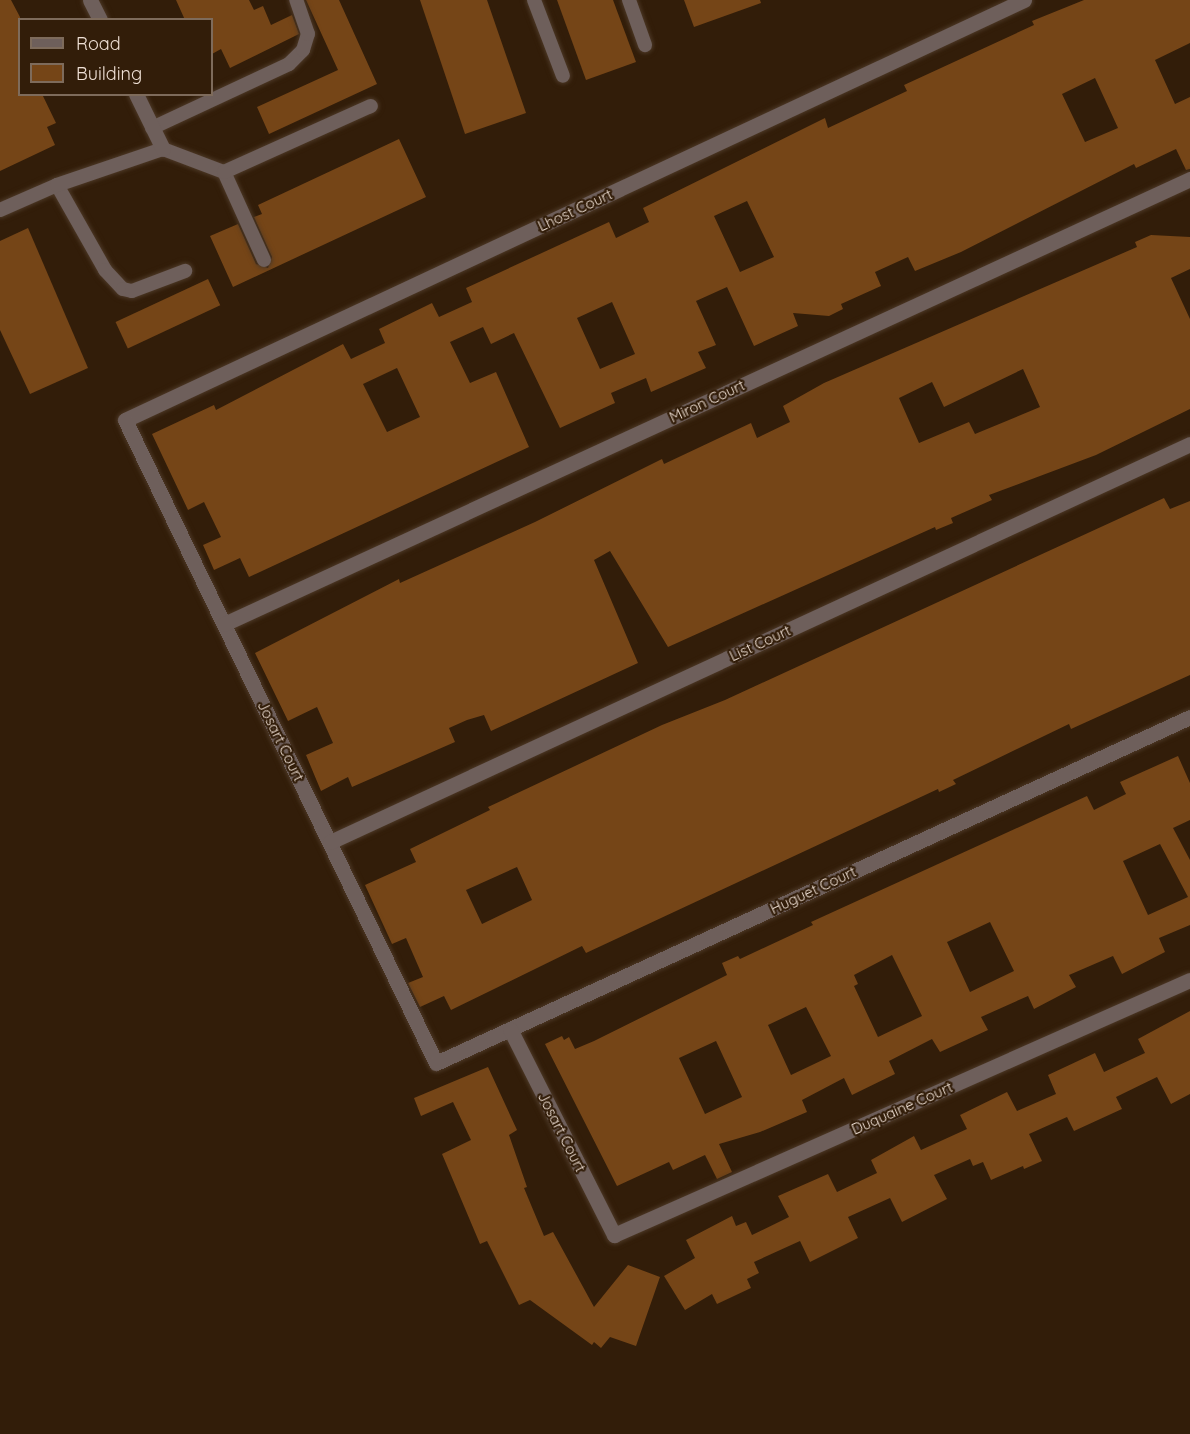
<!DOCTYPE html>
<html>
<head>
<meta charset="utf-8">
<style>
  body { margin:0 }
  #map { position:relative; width:1190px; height:1434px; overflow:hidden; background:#321d09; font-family:Quicksand,sans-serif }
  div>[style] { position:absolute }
  .building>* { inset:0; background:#754517; transform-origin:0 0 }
  .roads { filter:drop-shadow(0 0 2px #4c3826) drop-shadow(0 0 2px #4c3826) }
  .service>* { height:14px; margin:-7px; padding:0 7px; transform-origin:7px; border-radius:7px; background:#6e5f5b }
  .minor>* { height:15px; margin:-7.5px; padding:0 7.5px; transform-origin:7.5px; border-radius:7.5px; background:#6e5f5b }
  span { translate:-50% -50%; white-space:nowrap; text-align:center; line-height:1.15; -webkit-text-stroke:4.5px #321d09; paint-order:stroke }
  .street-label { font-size:15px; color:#efe0d5 }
  .legend { position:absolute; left:18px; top:18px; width:195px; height:78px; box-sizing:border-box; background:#321d09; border:2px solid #7e6b5b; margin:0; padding:8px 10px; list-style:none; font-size:18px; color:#efe0d5 }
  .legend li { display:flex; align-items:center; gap:12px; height:30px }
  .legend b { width:30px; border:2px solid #7e6b5b }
</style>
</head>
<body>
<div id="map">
  <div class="building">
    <div style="clip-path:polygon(0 0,11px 0,20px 17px,20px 94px,42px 94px,56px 123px,47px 127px,55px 145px,0 171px)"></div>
    <div style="clip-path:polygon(176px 0,249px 0,254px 10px,263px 6px,271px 25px,292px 15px,299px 34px,230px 68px,221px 49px,212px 54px,212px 20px,185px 20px)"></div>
    <div style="clip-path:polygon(306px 0,339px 0,377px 84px,269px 134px,257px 107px,338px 70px)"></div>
    <div style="clip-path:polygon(420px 0,487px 0,526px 113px,465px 134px)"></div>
    <div style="clip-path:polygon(557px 0,613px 0,636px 62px,586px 80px)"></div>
    <div style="clip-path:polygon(684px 0,760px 0,761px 3px,694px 27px)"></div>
    <div style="clip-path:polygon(evenodd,1084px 0,1190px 0,1190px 43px,1155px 60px,1175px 104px,1190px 97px,1190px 169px,1186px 170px,1176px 149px,1136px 168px,1134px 164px,961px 252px,915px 271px,908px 257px,875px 272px,881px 286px,841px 304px,843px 309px,829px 316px,793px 313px,798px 326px,754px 346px,727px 287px,696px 301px,716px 345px,698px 352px,706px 368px,651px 392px,646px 378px,611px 393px,615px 403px,560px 428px,514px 333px,491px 344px,483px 327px,450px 342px,470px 383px,496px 372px,529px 447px,249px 577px,240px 558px,214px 570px,203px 545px,221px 537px,204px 502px,188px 510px,152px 434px,214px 405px,216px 410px,343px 344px,351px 359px,385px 343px,379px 329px,432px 303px,439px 317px,472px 302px,466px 288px,609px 222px,616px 238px,649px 222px,643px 208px,825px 118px,828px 128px,907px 91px,904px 85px,1034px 25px,1032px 21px,1084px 0,1095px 78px,1118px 128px,1085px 142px,1062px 94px,1095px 78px,1084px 0,747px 201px,774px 257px,740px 272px,714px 216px,747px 201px,1084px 0,612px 302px,635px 354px,600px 369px,577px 318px,612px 302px,1084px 0,397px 368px,420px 417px,387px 432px,363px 384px,397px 368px)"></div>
    <div style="clip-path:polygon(399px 139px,426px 197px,233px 287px,210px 236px,238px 224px,256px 264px,268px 268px,272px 257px,254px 217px,262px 214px,258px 205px)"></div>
    <div style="clip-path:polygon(28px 228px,88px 368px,30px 394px,0 330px,0 241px)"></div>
    <div style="clip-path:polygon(evenodd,1151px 235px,1190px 237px,1190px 269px,1171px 278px,1190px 319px,1190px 409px,1096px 455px,989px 495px,992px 500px,951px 518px,953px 523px,936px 530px,935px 527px,668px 647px,610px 551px,594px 560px,638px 663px,491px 731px,484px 715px,467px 720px,449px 728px,455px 742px,352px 787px,348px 777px,321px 791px,306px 755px,333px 743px,317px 707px,288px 721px,255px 653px,399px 579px,400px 583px,535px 522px,662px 459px,664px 464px,751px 423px,757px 438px,790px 422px,783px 406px,824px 383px,1137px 247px,1135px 242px,1151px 235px,1023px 369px,1040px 407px,975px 434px,969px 422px,919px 443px,899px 398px,932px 382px,944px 407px,1023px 369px)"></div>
    <div style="left:208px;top:279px;width:29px;height:102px;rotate:65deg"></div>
    <div style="clip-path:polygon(evenodd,1164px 498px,1170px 509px,1190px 501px,1190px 675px,1071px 729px,1069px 724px,953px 780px,956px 784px,939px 792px,938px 789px,586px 953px,582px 946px,451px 1010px,444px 996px,420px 1007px,408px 983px,423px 977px,406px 938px,392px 944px,365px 885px,416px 862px,410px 849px,490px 810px,488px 807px,662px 725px,725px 700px,1164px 498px,517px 867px,532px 900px,482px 924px,466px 890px,517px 867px)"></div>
    <div style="clip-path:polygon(evenodd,1178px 756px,1190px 783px,1190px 820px,1173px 828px,1190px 860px,1190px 925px,1159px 938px,1165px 952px,1122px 974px,1113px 956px,1069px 975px,1076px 987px,1034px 1009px,1028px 996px,981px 1017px,988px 1030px,940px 1052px,932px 1039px,889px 1061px,895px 1074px,852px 1095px,844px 1078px,802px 1100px,807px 1112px,760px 1132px,719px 1144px,732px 1172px,717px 1179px,705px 1155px,673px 1170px,669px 1162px,617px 1186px,545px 1044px,562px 1036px,564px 1040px,569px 1037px,575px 1049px,594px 1041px,727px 975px,722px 963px,738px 956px,740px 959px,813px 925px,811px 922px,1087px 796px,1094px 810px,1126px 794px,1120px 782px,1178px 756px,1160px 844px,1188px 897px,1148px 915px,1123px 861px,1160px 844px,1178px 756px,990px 922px,1014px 971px,970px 992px,947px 942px,990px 922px,1178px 756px,892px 955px,922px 1016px,878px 1037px,854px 986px,858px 984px,854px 975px,892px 955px,1178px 756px,806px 1007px,831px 1056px,791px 1075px,768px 1025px,806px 1007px,1178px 756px,716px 1041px,742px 1097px,705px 1114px,679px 1058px,716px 1041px)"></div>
    <div style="clip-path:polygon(1190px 1011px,1190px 1094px,1171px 1104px,1157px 1077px,1116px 1097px,1122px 1109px,1074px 1131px,1067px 1117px,1029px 1134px,1042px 1161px,1024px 1169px,1023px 1166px,991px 1180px,983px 1162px,973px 1166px,970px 1159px,934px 1175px,947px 1199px,902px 1222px,890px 1198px,848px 1217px,858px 1238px,810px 1262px,800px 1241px,754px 1262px,759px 1273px,747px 1279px,751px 1288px,717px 1304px,712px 1294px,685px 1310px,664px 1276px,695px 1258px,686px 1240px,732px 1216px,736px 1226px,746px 1222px,752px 1235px,789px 1217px,778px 1196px,828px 1174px,837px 1192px,877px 1173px,871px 1160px,914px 1136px,921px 1150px,967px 1129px,960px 1115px,1007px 1092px,1017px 1111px,1056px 1094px,1048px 1075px,1095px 1053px,1104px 1072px,1145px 1053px,1138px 1039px)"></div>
    <div style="clip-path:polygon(488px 1067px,517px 1130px,509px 1135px,527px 1187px,524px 1188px,544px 1236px,553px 1232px,594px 1307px,628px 1265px,660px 1277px,636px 1346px,610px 1337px,601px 1348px,594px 1342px,592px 1345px,530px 1300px,519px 1305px,487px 1241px,480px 1244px,442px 1154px,471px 1140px,453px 1102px,421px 1116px,414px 1098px)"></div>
  </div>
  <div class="roads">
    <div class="service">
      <div style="left:534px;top:0;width:81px;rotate:69.1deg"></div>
      <div style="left:629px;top:0;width:48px;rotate:70.4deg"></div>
      <div style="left:152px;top:128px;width:151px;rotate:-25deg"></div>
      <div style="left:289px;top:64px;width:20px;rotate:-45deg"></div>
      <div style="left:303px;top:50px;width:17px;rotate:-73deg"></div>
      <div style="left:308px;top:34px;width:36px;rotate:-109deg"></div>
      <div style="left:57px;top:185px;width:98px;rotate:60.5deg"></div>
      <div style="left:105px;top:270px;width:26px;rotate:47deg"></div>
      <div style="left:123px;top:289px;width:9px;rotate:13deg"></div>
      <div style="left:132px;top:291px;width:57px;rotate:-20.7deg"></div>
      <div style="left:0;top:210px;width:62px;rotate:-23.7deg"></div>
      <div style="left:57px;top:185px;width:112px;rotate:-18.8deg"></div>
      <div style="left:163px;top:149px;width:65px;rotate:20.7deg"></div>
      <div style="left:264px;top:260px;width:97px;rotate:-114.4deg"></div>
      <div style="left:224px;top:172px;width:161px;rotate:-24.2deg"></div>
    </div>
    <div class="minor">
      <div style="left:90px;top:0;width:22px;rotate:63deg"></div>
      <div style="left:1024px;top:0;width:992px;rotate:154.96deg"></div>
      <div style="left:125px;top:420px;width:714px;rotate:64.19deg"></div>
      <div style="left:436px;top:1063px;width:830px;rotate:-24.65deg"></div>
      <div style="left:136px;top:94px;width:61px;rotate:63.9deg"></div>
      <div style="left:224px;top:624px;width:1064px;rotate:-24.73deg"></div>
      <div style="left:330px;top:842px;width:948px;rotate:-24.83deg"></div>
      <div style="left:510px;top:1029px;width:231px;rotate:63.2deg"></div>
      <div style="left:614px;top:1235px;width:630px;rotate:-23.88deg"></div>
    </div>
  </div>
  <div class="street-label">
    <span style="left:575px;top:210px;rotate:-25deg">Lhost Court</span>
    <span style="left:707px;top:401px;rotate:-25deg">Miron Court</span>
    <span style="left:760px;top:643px;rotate:-25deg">List Court</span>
    <span style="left:281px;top:741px;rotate:64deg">Josart Court</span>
    <span style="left:813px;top:890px;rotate:-25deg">Huguet Court</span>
    <span style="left:902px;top:1108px;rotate:-24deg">Duquaine Court</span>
    <span style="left:562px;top:1132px;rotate:63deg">Josart Court</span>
  </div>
  <ul class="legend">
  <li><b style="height:8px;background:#6e5f5b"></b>Road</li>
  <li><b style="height:16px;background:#754517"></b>Building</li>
  </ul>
</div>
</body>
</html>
